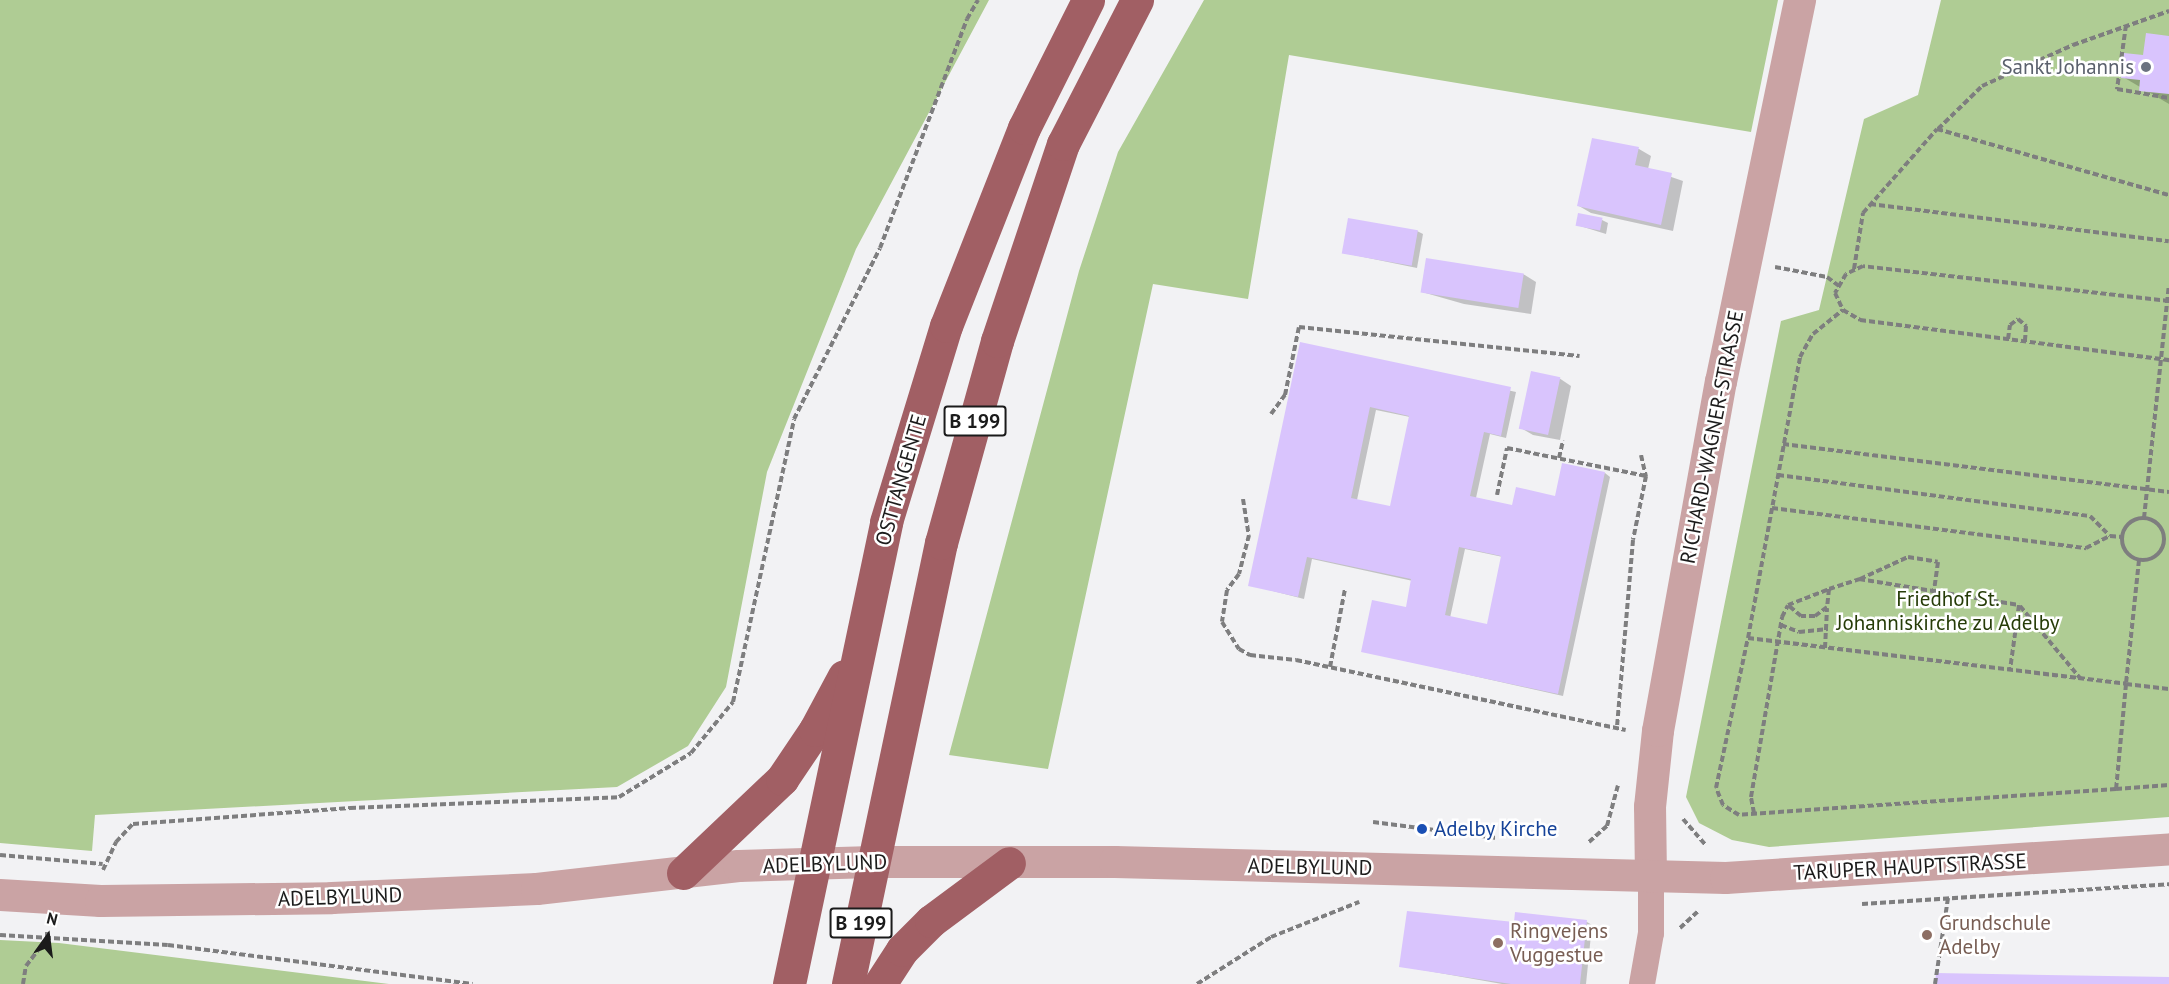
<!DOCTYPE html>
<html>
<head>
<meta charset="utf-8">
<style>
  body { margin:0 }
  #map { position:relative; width:2169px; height:984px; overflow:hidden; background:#f2f2f4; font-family:"PT Sans",sans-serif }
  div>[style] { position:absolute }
  .green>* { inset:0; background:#afcc94 }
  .shadow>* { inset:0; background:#0003 }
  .building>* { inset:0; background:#d9c4fd; transform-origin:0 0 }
  .path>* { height:4px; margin-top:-2px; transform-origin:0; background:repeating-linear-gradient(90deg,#7e7e7f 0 6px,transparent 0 9px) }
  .path>.ring { margin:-2px; padding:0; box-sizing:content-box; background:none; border:4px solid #7e7e7f; border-radius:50% }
  .minor>* { height:26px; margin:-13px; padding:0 13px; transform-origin:13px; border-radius:13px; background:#caa3a4 }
  .tertiary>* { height:32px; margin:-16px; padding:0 16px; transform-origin:16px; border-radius:16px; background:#caa3a4 }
  .primary>* { height:33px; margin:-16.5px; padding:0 16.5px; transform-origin:16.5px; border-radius:16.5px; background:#a15f64 }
  .dots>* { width:16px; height:16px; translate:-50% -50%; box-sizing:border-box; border:3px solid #fff; border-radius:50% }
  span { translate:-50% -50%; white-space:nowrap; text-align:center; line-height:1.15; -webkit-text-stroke:5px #fff; paint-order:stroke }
  .shield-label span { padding:2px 4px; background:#fff; border:2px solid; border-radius:4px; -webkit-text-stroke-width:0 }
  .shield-label { font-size:20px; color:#1b1b1b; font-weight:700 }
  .worship-label { font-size:21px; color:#5b616d }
  .right { translate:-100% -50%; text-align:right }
  .street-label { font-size:21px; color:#1b1b1b }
  .park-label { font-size:21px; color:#263c08 }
  .transit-label { font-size:21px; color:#164399 }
  .left { translate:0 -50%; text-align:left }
  .education-label { font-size:21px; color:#785e54 }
  .north { position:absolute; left:18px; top:906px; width:60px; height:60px; -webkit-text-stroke:4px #fff; paint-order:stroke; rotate:14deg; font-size:16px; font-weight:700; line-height:24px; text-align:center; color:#1b1b1b }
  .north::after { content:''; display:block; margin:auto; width:21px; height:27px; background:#1b1b1b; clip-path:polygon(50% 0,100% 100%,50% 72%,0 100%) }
</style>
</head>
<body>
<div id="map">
  <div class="green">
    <div style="clip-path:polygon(0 0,989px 0,856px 249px,767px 472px,726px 687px,688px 746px,617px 787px,95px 815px,92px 851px,0 843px)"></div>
    <div style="clip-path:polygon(1204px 0,1778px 0,1751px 132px,1289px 55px,1248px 299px,1153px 284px,1048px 769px,949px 755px,1079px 271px,1118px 152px)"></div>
    <div style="clip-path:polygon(1941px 0,2169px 0,2169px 817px,1769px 847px,1732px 840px,1699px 823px,1686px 797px,1781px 321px,1819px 310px,1864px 119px,1918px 95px)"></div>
    <div style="clip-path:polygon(0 940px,59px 943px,389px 984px,0 984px)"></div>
  </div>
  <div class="shadow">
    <div style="clip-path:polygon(2169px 37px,2169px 104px,2123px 77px)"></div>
    <div style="clip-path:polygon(1593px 139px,1639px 149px,1651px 156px,1648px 169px,1683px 181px,1673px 231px,1591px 213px,1579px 206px)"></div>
    <div style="clip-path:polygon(1602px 220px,1608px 223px,1606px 234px,1577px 225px)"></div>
    <div style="clip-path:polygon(1417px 231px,1423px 234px,1417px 268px,1344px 253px)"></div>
    <div style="clip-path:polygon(1523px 274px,1536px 282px,1531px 314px,1464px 304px,1422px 292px)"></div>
    <div style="clip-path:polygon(evenodd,1301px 344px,1516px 392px,1506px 438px,1490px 434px,1476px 498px,1513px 506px,1556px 497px,1605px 473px,1610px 477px,1563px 696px,1363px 651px,1407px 609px,1413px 581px,1312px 559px,1304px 599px,1250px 585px,1301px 344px,1376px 410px,1410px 417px,1391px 507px,1357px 500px,1376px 410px,1301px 344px,1465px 549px,1503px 557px,1488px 626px,1450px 618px,1465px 549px)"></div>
    <div style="clip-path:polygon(1559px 378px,1571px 386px,1560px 440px,1533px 435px,1521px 428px)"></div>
    <div style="clip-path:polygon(1587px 922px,1592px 925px,1586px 984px,1502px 984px,1400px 966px,1516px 923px)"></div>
  </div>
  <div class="building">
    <div style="clip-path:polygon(2146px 33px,2169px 36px,2169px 94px,2139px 91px,2140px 80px,2121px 78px,2124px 53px,2143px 55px)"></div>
    <div style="clip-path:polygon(1592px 138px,1639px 147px,1635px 165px,1672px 173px,1661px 225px,1577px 206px)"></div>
    <div style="left:1578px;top:213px;width:25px;height:13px;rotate:11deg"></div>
    <div style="left:1348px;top:218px;width:71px;height:36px;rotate:10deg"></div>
    <div style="left:1426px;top:258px;width:99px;height:35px;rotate:9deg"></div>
    <div style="clip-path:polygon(evenodd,1300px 342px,1511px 387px,1501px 436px,1484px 432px,1470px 496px,1512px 505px,1516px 487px,1555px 496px,1562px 463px,1605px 472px,1558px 694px,1361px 652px,1372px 600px,1406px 607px,1411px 579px,1307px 557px,1298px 597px,1248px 586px,1300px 342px,1370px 407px,1409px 416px,1390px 506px,1351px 498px,1370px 407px,1300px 342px,1459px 547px,1501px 556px,1487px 624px,1445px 615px,1459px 547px)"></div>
    <div style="left:1531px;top:371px;width:30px;height:59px;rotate:12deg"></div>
    <div style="clip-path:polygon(1407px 911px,1514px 922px,1515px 912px,1587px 920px,1580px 984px,1511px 984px,1399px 967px)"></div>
    <div style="clip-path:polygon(1936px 973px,2169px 977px,2169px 984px,1935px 984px)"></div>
  </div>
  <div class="path">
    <div style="left:2126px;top:25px;width:65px;rotate:98deg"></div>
    <div style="left:2117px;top:89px;width:53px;rotate:9.8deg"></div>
    <div style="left:1938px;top:129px;width:62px;rotate:-44.3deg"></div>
    <div style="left:1982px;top:86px;width:100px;rotate:-24.3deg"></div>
    <div style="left:2073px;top:45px;width:102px;rotate:-19.5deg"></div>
    <div style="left:1870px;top:204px;width:301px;rotate:7.1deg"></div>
    <div style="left:1775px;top:267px;width:53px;rotate:10.9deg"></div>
    <div style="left:1827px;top:277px;width:15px;rotate:37deg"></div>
    <div style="left:1854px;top:269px;width:57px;rotate:-80.9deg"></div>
    <div style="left:1863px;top:213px;width:112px;rotate:-48.6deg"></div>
    <div style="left:1937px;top:129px;width:241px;rotate:15.9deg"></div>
    <div style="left:2169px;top:301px;width:308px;rotate:-173.5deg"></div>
    <div style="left:1863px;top:266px;width:19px;rotate:155deg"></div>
    <div style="left:1846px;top:274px;width:22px;rotate:120deg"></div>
    <div style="left:1835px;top:293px;width:19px;rotate:65deg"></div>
    <div style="left:1843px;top:310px;width:20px;rotate:30deg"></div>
    <div style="left:1860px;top:320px;width:312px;rotate:7.4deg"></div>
    <div style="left:2008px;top:339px;width:14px;rotate:-82deg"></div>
    <div style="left:2010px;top:325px;width:10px;rotate:-37deg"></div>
    <div style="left:2018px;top:319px;width:11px;rotate:41deg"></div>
    <div style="left:2026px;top:326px;width:16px;rotate:94deg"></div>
    <div style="left:1271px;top:414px;width:24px;rotate:-54deg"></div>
    <div style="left:1285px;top:395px;width:69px;rotate:-78.4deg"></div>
    <div style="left:1299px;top:327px;width:282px;rotate:5.9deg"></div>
    <div style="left:1783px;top:444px;width:389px;rotate:7.1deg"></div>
    <div style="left:1641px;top:455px;width:22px;rotate:77deg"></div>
    <div style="left:1559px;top:458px;width:18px;rotate:-77deg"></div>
    <div style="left:1778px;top:475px;width:315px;rotate:7.5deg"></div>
    <div style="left:2090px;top:516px;width:28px;rotate:45deg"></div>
    <div style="left:1497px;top:495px;width:48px;rotate:-78deg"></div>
    <div style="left:1507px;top:448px;width:142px;rotate:11.4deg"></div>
    <div style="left:1646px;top:476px;width:65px;rotate:101.5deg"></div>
    <div style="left:1633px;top:540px;width:189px;rotate:94.9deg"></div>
    <div style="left:1243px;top:499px;width:36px;rotate:81deg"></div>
    <div style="left:1249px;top:535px;width:40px;rotate:104.4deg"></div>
    <div style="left:1239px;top:574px;width:20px;rotate:127deg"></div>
    <div style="left:1227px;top:590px;width:32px;rotate:99deg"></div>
    <div style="left:1222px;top:622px;width:32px;rotate:58deg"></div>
    <div style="left:1239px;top:649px;width:13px;rotate:29deg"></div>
    <div style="left:1250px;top:655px;width:46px;rotate:6.2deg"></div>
    <div style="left:1296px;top:660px;width:337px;rotate:12deg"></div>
    <div style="left:1772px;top:508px;width:317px;rotate:7.3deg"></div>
    <div style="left:2086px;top:548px;width:27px;rotate:-27deg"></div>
    <div style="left:2110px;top:536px;width:12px;rotate:5deg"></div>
    <div class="ring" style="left:2122px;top:518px;width:38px;height:38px"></div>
    <div style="left:2144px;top:518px;width:234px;rotate:-83.9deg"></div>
    <div style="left:2139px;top:560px;width:125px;rotate:96deg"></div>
    <div style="left:2126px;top:684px;width:43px;rotate:6.6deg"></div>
    <div style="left:1860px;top:579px;width:53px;rotate:-24.6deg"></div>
    <div style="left:1908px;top:557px;width:30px;rotate:9deg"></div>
    <div style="left:1938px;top:562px;width:30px;rotate:98deg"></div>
    <div style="left:1829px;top:589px;width:18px;rotate:96deg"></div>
    <div style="left:1827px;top:607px;width:15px;rotate:143deg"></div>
    <div style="left:1815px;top:616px;width:14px;rotate:180deg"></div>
    <div style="left:1801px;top:616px;width:17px;rotate:-140deg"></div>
    <div style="left:1788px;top:605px;width:44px;rotate:-21.3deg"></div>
    <div style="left:1829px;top:589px;width:32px;rotate:-18deg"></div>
    <div style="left:1859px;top:579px;width:162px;rotate:9.2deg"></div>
    <div style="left:2019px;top:605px;width:66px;rotate:97.9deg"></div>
    <div style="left:2020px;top:606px;width:94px;rotate:50.2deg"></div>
    <div style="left:1781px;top:625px;width:19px;rotate:21deg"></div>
    <div style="left:1799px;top:632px;width:29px;rotate:-6deg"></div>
    <div style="left:1748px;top:638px;width:381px;rotate:6.9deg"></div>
    <div style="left:2126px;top:684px;width:105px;rotate:95.4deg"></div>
    <div style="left:2116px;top:789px;width:378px;rotate:176.1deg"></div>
    <div style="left:1739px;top:815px;width:19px;rotate:-148deg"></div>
    <div style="left:1723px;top:805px;width:18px;rotate:-112deg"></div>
    <div style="left:1716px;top:788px;width:153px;rotate:-78deg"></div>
    <div style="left:1748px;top:638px;width:286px;rotate:-79.5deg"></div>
    <div style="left:1800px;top:357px;width:26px;rotate:-61deg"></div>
    <div style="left:1813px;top:334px;width:38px;rotate:-39deg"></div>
    <div style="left:1825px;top:648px;width:40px;rotate:-87.1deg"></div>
    <div style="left:1330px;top:667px;width:79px;rotate:-79.1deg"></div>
    <div style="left:2116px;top:789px;width:53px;rotate:-4.3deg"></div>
    <div style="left:1754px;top:813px;width:16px;rotate:-101deg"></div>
    <div style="left:1751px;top:797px;width:183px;rotate:-80.2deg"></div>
    <div style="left:1782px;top:617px;width:13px;rotate:-63deg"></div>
    <div style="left:1683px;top:819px;width:35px;rotate:49deg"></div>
    <div style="left:1373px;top:822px;width:125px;rotate:7.4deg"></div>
    <div style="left:1589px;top:842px;width:24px;rotate:-42deg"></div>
    <div style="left:1607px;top:826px;width:42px;rotate:-75deg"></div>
    <div style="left:0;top:855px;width:103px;rotate:5deg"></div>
    <div style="left:103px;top:870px;width:31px;rotate:-65deg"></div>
    <div style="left:116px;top:842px;width:25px;rotate:-47deg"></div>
    <div style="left:133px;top:824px;width:218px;rotate:-4.2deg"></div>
    <div style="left:350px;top:808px;width:269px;rotate:-2.3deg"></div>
    <div style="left:619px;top:797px;width:84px;rotate:-31.4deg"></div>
    <div style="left:691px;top:753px;width:66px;rotate:-50.5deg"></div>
    <div style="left:733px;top:702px;width:289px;rotate:-77.8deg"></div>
    <div style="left:794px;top:419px;width:191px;rotate:-63.3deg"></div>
    <div style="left:880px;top:248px;width:245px;rotate:-69.2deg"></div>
    <div style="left:967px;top:19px;width:22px;rotate:-60deg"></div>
    <div style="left:1862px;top:904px;width:308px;rotate:-3.7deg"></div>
    <div style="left:1680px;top:928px;width:25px;rotate:-43deg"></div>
    <div style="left:0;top:935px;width:168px;rotate:3.4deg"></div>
    <div style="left:168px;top:945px;width:307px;rotate:7.3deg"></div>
    <div style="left:23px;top:984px;width:18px;rotate:-81deg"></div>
    <div style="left:26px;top:966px;width:35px;rotate:-53deg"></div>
    <div style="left:47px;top:938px;width:9px;rotate:-90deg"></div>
    <div style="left:1197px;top:984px;width:88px;rotate:-32.4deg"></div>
    <div style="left:1271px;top:937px;width:95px;rotate:-21.7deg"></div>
    <div style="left:1935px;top:984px;width:87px;rotate:-81.4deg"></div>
  </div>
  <div class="minor">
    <div style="left:1642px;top:984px;width:52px;rotate:-80deg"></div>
    <div style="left:1651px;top:933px;width:56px;rotate:-90deg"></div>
  </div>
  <div class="tertiary">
    <div style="left:1651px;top:877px;width:70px;rotate:-90.8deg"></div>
    <div style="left:1650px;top:807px;width:76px;rotate:-84deg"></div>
    <div style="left:1658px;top:731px;width:355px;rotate:-79.8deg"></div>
    <div style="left:1721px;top:382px;width:390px;rotate:-78.3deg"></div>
    <div style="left:0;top:895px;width:101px;rotate:3.4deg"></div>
    <div style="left:101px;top:901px;width:231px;rotate:-0.7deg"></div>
    <div style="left:332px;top:898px;width:205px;rotate:-2.5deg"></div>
    <div style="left:537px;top:889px;width:203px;rotate:-6.5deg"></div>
    <div style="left:739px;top:866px;width:134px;rotate:-1.7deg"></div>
    <div style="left:873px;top:862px;width:242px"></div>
    <div style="left:1115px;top:862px;width:611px;rotate:1.5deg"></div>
    <div style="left:1726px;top:878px;width:444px;rotate:-3.7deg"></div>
  </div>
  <div class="primary">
    <div style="left:683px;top:873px;width:137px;rotate:-43.5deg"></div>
    <div style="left:782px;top:779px;width:59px;rotate:-56deg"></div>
    <div style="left:815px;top:730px;width:61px;rotate:-61.8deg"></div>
    <div style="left:789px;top:984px;width:472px;rotate:-78.1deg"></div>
    <div style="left:886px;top:522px;width:205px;rotate:-73deg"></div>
    <div style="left:946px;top:326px;width:213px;rotate:-68.5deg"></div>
    <div style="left:1024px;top:128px;width:143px;rotate:-63.4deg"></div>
    <div style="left:848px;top:984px;width:451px;rotate:-78.1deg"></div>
    <div style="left:941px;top:543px;width:210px;rotate:-74.5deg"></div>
    <div style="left:997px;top:341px;width:208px;rotate:-71.5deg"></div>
    <div style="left:1063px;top:144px;width:162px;rotate:-62.8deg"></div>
    <div style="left:880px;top:984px;width:40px;rotate:-57.1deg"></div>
    <div style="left:902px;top:950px;width:41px;rotate:-45deg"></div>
    <div style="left:931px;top:921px;width:97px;rotate:-36.6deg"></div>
  </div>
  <div class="dots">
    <div style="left:2146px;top:67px;background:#6b7280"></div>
    <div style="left:1422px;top:829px;background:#1a4fb4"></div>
    <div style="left:1927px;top:935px;background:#8d6e63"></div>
    <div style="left:1498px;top:943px;background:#8d6e63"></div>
  </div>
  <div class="shield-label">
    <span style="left:975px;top:421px">B 199</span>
    <span style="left:861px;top:923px">B 199</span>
  </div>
  <div class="worship-label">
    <span class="right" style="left:2134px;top:67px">Sankt Johannis</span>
  </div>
  <div class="street-label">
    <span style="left:1712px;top:437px;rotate:-79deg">RICHARD-WAGNER-STRASSE</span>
    <span style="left:901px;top:480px;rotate:-74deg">OSTTANGENTE</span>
    <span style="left:825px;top:864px;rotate:-2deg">ADELBYLUND</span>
    <span style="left:1310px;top:867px;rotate:1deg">ADELBYLUND</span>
    <span style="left:1910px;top:867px;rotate:-3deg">TARUPER HAUPTSTRASSE</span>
    <span style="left:340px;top:897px;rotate:-2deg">ADELBYLUND</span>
  </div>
  <div class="park-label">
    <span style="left:1948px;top:611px">Friedhof St.<br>Johanniskirche zu Adelby</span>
  </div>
  <div class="transit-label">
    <span class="left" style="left:1434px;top:829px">Adelby Kirche</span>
  </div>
  <div class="education-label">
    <span class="left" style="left:1939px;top:935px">Grundschule<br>Adelby</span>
    <span class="left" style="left:1510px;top:943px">Ringvejens<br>Vuggestue</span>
  </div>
  <div class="north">N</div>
</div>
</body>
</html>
